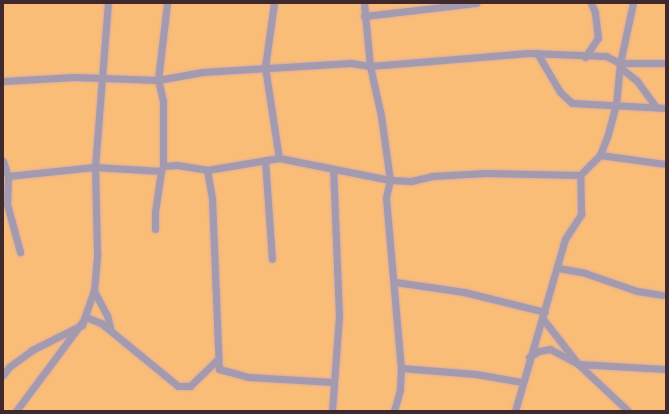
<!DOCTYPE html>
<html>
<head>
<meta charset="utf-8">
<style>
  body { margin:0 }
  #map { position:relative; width:669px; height:414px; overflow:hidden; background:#f9ccd2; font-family:Montserrat,sans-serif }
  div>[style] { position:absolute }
  .green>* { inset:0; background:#fabd77; transform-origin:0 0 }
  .roads { filter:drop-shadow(0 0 1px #d4abb1) drop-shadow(0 0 1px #d4abb1) }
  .street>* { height:7px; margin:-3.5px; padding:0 3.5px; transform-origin:3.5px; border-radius:3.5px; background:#a49aad }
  span { translate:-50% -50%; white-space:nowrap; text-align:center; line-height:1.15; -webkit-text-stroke:3px #fff9fa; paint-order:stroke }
  .frame { position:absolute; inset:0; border:4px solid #3f292c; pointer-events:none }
</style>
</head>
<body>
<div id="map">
  <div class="green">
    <div style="left:3px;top:3px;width:663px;height:408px"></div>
  </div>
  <div class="roads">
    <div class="street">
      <div style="left:274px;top:3px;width:65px;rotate:98deg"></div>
      <div style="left:265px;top:67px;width:92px;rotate:81.3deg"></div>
      <div style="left:364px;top:3px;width:63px;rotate:84.6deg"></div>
      <div style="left:370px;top:66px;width:51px;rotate:77.6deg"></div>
      <div style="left:381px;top:116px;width:65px;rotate:82deg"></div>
      <div style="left:390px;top:180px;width:18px;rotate:103deg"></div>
      <div style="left:386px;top:198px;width:171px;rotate:85deg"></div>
      <div style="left:401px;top:368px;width:22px;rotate:93deg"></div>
      <div style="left:400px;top:390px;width:22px;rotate:106deg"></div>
      <div style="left:364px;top:16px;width:113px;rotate:-6.6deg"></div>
      <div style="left:537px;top:53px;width:45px;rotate:59.5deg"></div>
      <div style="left:560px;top:92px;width:16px;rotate:43deg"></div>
      <div style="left:572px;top:103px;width:94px;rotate:3deg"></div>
      <div style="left:585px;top:57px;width:23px;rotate:-56deg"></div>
      <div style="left:598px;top:38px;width:26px;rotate:-97deg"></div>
      <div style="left:595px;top:12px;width:10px;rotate:-114deg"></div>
      <div style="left:621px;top:68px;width:21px;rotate:39deg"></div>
      <div style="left:637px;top:81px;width:32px;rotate:54deg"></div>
      <div style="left:3px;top:81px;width:72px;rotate:-3.2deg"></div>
      <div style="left:75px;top:77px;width:83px;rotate:2.1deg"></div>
      <div style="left:158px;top:80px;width:45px;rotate:-10.3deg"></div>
      <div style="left:202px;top:72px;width:149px;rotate:-3.5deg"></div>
      <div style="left:351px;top:63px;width:19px;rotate:9deg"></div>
      <div style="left:370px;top:66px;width:159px;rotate:-4.7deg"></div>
      <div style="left:528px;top:53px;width:78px;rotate:2.2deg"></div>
      <div style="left:606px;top:56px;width:16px;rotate:27deg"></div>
      <div style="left:620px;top:63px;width:46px"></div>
      <div style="left:600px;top:155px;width:67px;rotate:7.8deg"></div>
      <div style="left:265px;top:160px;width:99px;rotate:86deg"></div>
      <div style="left:3px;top:161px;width:16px;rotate:72deg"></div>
      <div style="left:8px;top:176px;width:28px;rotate:92deg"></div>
      <div style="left:7px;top:204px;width:50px;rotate:74.8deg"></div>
      <div style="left:163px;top:166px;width:65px;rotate:-90deg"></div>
      <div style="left:163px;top:101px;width:22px;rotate:-103deg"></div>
      <div style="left:158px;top:80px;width:78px;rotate:-83.3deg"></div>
      <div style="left:207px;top:170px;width:28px;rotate:80deg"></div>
      <div style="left:212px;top:198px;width:171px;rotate:87.7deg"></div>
      <div style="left:219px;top:369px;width:31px;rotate:15deg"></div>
      <div style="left:249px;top:377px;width:84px;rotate:3.4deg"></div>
      <div style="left:8px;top:176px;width:87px;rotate:-5.9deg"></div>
      <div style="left:95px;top:167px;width:66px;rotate:3.5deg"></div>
      <div style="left:161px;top:171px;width:5px;rotate:-68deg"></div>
      <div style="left:163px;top:166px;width:14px;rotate:-4deg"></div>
      <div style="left:177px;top:165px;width:30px;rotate:9deg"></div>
      <div style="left:207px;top:170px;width:73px;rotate:-9.5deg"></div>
      <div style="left:279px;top:158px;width:113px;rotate:11.2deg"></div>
      <div style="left:390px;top:180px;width:21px;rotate:3deg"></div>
      <div style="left:411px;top:181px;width:22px;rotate:-13deg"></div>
      <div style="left:432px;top:176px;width:54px;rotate:-3.2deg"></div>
      <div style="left:486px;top:173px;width:94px;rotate:1.2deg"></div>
      <div style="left:155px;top:229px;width:17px;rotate:-90deg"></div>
      <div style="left:155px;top:212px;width:41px;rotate:-81.7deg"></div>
      <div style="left:558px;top:268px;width:27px;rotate:10deg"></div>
      <div style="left:585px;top:273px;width:55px;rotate:19.1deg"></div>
      <div style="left:637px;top:291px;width:25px;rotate:9deg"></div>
      <div style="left:395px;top:282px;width:70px;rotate:8.2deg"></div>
      <div style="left:464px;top:292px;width:83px;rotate:13.9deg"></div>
      <div style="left:94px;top:291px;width:27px;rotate:62deg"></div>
      <div style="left:107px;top:315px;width:16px;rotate:76deg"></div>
      <div style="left:543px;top:319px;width:57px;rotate:52.1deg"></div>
      <div style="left:578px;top:364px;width:69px;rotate:43.2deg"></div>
      <div style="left:529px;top:357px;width:12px;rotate:-31deg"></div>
      <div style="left:539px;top:351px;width:11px;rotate:-10deg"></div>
      <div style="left:550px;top:349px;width:32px;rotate:28deg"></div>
      <div style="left:578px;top:364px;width:87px;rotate:3.3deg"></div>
      <div style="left:401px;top:368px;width:75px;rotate:4.6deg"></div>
      <div style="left:476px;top:374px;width:47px;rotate:9.9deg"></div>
      <div style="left:3px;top:375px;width:10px;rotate:-53deg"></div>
      <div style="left:9px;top:367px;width:29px;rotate:-36deg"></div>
      <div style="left:32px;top:350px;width:56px;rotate:-26.6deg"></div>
      <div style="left:82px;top:325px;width:36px;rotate:-71deg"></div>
      <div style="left:94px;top:291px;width:38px;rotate:-85deg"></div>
      <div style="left:97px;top:253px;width:86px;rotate:-91.3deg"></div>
      <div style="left:95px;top:167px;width:165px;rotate:-85.5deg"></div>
      <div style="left:16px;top:411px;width:117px;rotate:-53.3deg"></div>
      <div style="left:86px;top:317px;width:16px;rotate:22deg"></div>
      <div style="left:101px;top:323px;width:99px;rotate:39.3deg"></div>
      <div style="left:178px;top:386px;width:12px"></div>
      <div style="left:190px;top:386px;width:37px;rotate:-44deg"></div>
      <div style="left:332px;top:411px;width:95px;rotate:-85.8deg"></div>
      <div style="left:339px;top:316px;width:147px;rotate:-92.3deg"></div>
      <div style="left:515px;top:411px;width:179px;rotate:-73.8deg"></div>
      <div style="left:565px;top:239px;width:30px;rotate:-57deg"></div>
      <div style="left:581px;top:214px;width:39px;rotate:-91deg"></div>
      <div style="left:580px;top:175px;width:28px;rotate:-45deg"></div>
      <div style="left:600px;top:155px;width:22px;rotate:-69deg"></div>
      <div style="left:608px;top:134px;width:30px;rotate:-75deg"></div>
      <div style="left:616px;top:105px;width:42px;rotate:-84.6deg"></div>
      <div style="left:620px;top:63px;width:61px;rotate:-77.8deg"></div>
    </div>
  </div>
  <div class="frame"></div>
</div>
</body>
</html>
